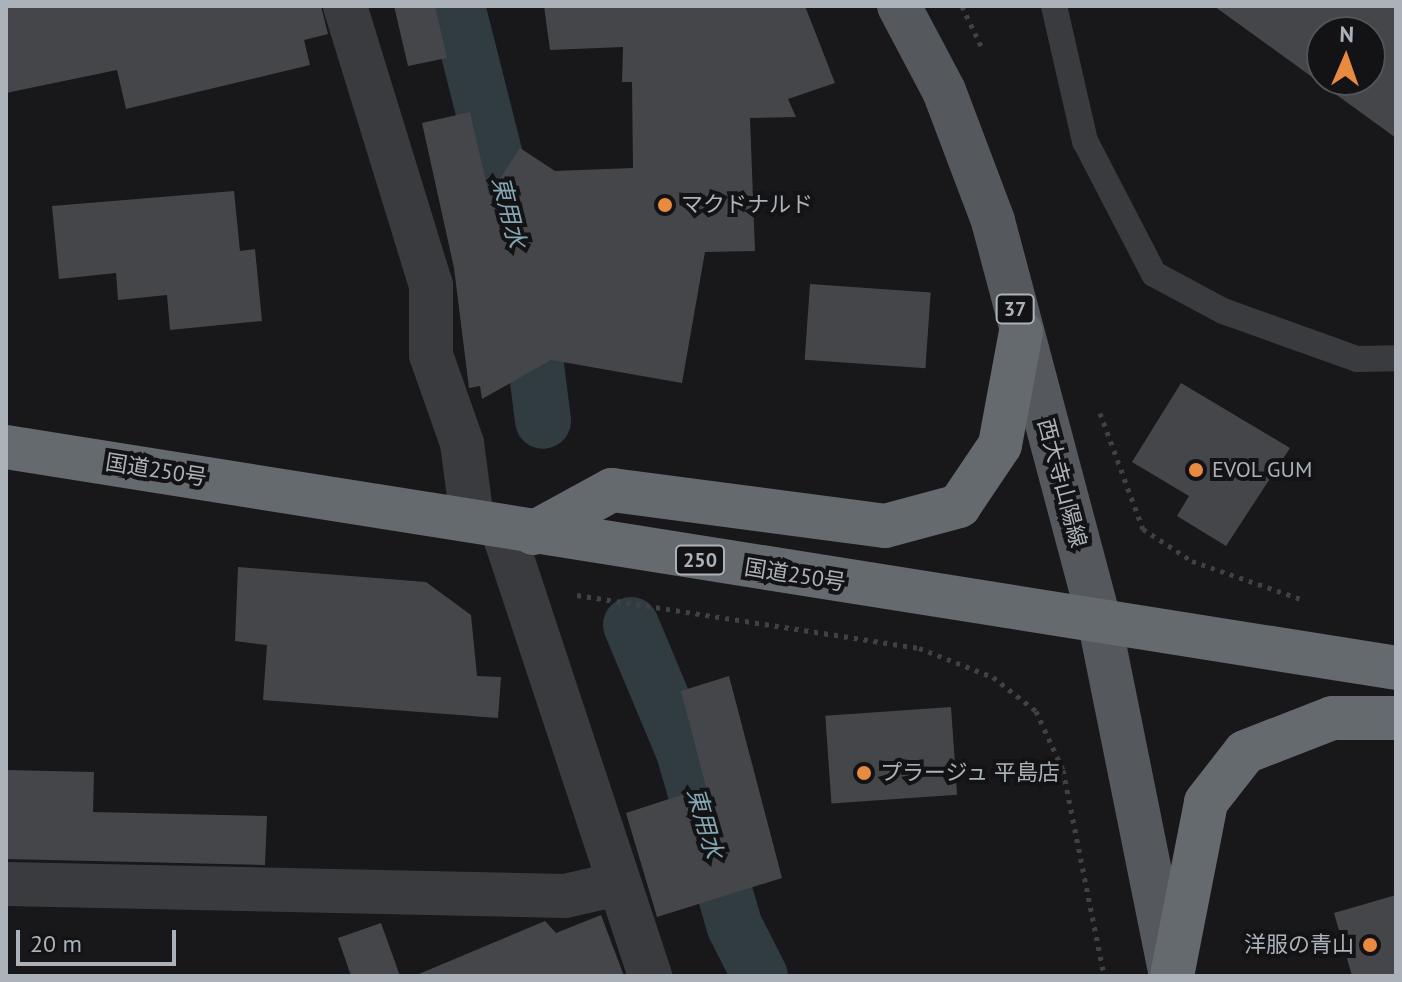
<!DOCTYPE html>
<html>
<head>
<meta charset="utf-8">
<style>
  body { margin:0 }
  #map { position:relative; width:1402px; height:982px; overflow:hidden; background:#18181a; font-family:"PT Sans","Noto Sans JP",sans-serif }
  div>[style] { position:absolute }
  .canal>* { height:56px; margin:-28px; padding:0 28px; transform-origin:28px; border-radius:28px; background:#303c3f }
  .building>* { inset:0; background:#454649; transform-origin:0 0 }
  .path>* { height:5px; margin-top:-2.5px; transform-origin:0; background:repeating-linear-gradient(90deg,#3f4245 0 4px,transparent 0 10px) }
  .lane>* { height:26px; margin:-13px; padding:0 13px; transform-origin:13px; border-radius:13px; background:#393b3e }
  .street>* { height:44px; margin:-22px; padding:0 22px; transform-origin:22px; border-radius:22px; background:#393b3e }
  .primary>* { height:44px; margin:-22px; padding:0 22px; transform-origin:22px; border-radius:22px; background:#55595d }
  .highway>* { height:44px; margin:-22px; padding:0 22px; transform-origin:22px; border-radius:22px; background:#656a6f }
  .dots>* { width:22px; height:22px; translate:-50% -50%; box-sizing:border-box; border:4px solid #131315; border-radius:50% }
  span { translate:-50% -50%; white-space:nowrap; text-align:center; line-height:1.15; -webkit-text-stroke:8px #131315; paint-order:stroke }
  .shield-label span { padding:2px 6px; background:#131315; border:2px solid; border-radius:6px; -webkit-text-stroke-width:0 }
  .shield-label { font-size:20px; color:#abb2b9; font-weight:700 }
  .poi-label { font-size:22px; color:#abb2b9 }
  .left { translate:0 -50%; text-align:left }
  .right { translate:-100% -50%; text-align:right }
  .street-label { font-size:22px; color:#abb2b9 }
  .water-label { font-size:24px; color:#84a6b2; font-style:italic }
  .frame { position:absolute; inset:0; border:8px solid #abb2b9; pointer-events:none }
  .north { position:absolute; left:1306px; top:16px; width:80px; height:80px; box-sizing:border-box; background:#131315; border:2px solid #505357; border-radius:50%; rotate:2deg; font-size:22px; font-weight:700; line-height:32px; text-align:center; color:#abb2b9 }
  .north::after { content:''; display:block; margin:auto; width:28px; height:36px; background:#e88b41; clip-path:polygon(50% 0,100% 100%,50% 72%,0 100%) }
  .scale { position:absolute; left:16px; top:930px; width:160px; height:36px; box-sizing:border-box; border:4px solid #abb2b9; border-top:0; padding-left:10px; font-size:24px; line-height:28px; white-space:nowrap; color:#abb2b9; -webkit-text-stroke:6px #131315; paint-order:stroke }
</style>
</head>
<body>
<div id="map">
  <div class="canal">
    <div style="left:457px;top:6px;width:272px;rotate:75.8deg"></div>
    <div style="left:524px;top:270px;width:152px;rotate:82.8deg"></div>
    <div style="left:631px;top:625px;width:138px;rotate:67.3deg"></div>
    <div style="left:684px;top:752px;width:182px;rotate:73.8deg"></div>
    <div style="left:735px;top:927px;width:55px;rotate:63deg"></div>
  </div>
  <div class="building">
    <div style="clip-path:polygon(6px 6px,321px 6px,328px 34px,304px 40px,310px 65px,126px 109px,117px 70px,6px 93px)"></div>
    <div style="clip-path:polygon(394px 6px,435px 6px,447px 58px,408px 66px)"></div>
    <div style="clip-path:polygon(544px 6px,805px 6px,835px 83px,788px 99px,796px 117px,750px 118px,755px 251px,705px 252px,682px 383px,551px 360px,482px 399px,480px 386px,469px 388px,454px 268px,422px 123px,470px 112px,489px 195px,520px 148px,555px 171px,633px 168px,632px 82px,622px 82px,623px 47px,550px 50px)"></div>
    <div style="clip-path:polygon(evenodd,1214px 6px,1396px 6px,1396px 138px,1214px 6px,1322px 32px,1370px 32px,1370px 80px,1322px 80px,1322px 32px)"></div>
    <div style="clip-path:polygon(234px 191px,240px 251px,255px 249px,262px 321px,170px 330px,167px 295px,118px 300px,116px 273px,59px 279px,52px 206px)"></div>
    <div style="left:810px;top:284px;width:121px;height:76px;rotate:4deg"></div>
    <div style="clip-path:polygon(1181px 383px,1290px 448px,1226px 546px,1177px 516px,1189px 496px,1132px 462px)"></div>
    <div style="clip-path:polygon(238px 567px,426px 582px,471px 615px,477px 676px,501px 677px,498px 718px,263px 700px,267px 645px,235px 641px)"></div>
    <div style="clip-path:polygon(729px 676px,782px 878px,657px 917px,626px 813px,706px 787px,681px 691px)"></div>
    <div style="left:951px;top:707px;width:88px;height:126px;rotate:86deg"></div>
    <div style="clip-path:polygon(6px 770px,94px 772px,93px 812px,267px 816px,265px 865px,6px 859px)"></div>
    <div style="clip-path:polygon(1396px 895px,1396px 976px,1352px 976px,1334px 913px)"></div>
    <div style="clip-path:polygon(601px 915px,624px 976px,414px 976px,545px 921px,556px 933px)"></div>
    <div style="clip-path:polygon(381px 923px,400px 976px,351px 976px,338px 938px)"></div>
  </div>
  <div class="path">
    <div style="left:962px;top:6px;width:49px;rotate:64.5deg"></div>
    <div style="left:1100px;top:413px;width:124px;rotate:69.7deg"></div>
    <div style="left:1143px;top:529px;width:59px;rotate:33.1deg"></div>
    <div style="left:1192px;top:561px;width:115px;rotate:19.2deg"></div>
    <div style="left:577px;top:595px;width:346px;rotate:8.8deg"></div>
    <div style="left:919px;top:648px;width:79px;rotate:21.4deg"></div>
    <div style="left:993px;top:677px;width:55px;rotate:38.3deg"></div>
    <div style="left:1036px;top:711px;width:65px;rotate:65.4deg"></div>
    <div style="left:1063px;top:770px;width:210px;rotate:78.7deg"></div>
  </div>
  <div class="lane">
    <div style="left:1054px;top:6px;width:139px;rotate:77.1deg"></div>
    <div style="left:1085px;top:141px;width:150px;rotate:62.6deg"></div>
    <div style="left:1154px;top:274px;width:78px;rotate:28.2deg"></div>
    <div style="left:1223px;top:311px;width:142px;rotate:19.7deg"></div>
    <div style="left:1357px;top:359px;width:39px;rotate:-1deg"></div>
  </div>
  <div class="street">
    <div style="left:345px;top:6px;width:292px;rotate:72.9deg"></div>
    <div style="left:431px;top:285px;width:70px;rotate:90deg"></div>
    <div style="left:431px;top:355px;width:93px;rotate:70.6deg"></div>
    <div style="left:462px;top:443px;width:77px;rotate:82.5deg"></div>
    <div style="left:502px;top:528px;width:472px;rotate:71.7deg"></div>
    <div style="left:6px;top:884px;width:559px;rotate:1.23deg"></div>
    <div style="left:565px;top:896px;width:50px;rotate:-12.7deg"></div>
  </div>
  <div class="primary">
    <div style="left:899px;top:6px;width:96px;rotate:62.1deg"></div>
    <div style="left:944px;top:91px;width:139px;rotate:69.3deg"></div>
    <div style="left:993px;top:221px;width:417px;rotate:75.1deg"></div>
    <div style="left:1100px;top:624px;width:359px;rotate:78.6deg"></div>
  </div>
  <div class="highway">
    <div style="left:6px;top:447px;width:1407px;rotate:9.03deg"></div>
    <div style="left:533px;top:533px;width:90px;rotate:-28.6deg"></div>
    <div style="left:612px;top:490px;width:275px;rotate:7.5deg"></div>
    <div style="left:885px;top:526px;width:77px;rotate:-15.1deg"></div>
    <div style="left:959px;top:506px;width:73px;rotate:-56.1deg"></div>
    <div style="left:1000px;top:445px;width:115px;rotate:-79.5deg"></div>
    <div style="left:1172px;top:976px;width:177px;rotate:-78.9deg"></div>
    <div style="left:1206px;top:802px;width:63px;rotate:-52deg"></div>
    <div style="left:1245px;top:752px;width:93px;rotate:-21.3deg"></div>
    <div style="left:1332px;top:718px;width:64px"></div>
  </div>
  <div class="dots">
    <div style="left:665px;top:205px;background:#e88b41"></div>
    <div style="left:1196px;top:470px;background:#e88b41"></div>
    <div style="left:864px;top:773px;background:#e88b41"></div>
    <div style="left:1370px;top:945px;background:#e88b41"></div>
  </div>
  <div class="shield-label">
    <span style="left:1015px;top:309px">37</span>
    <span style="left:700px;top:560px">250</span>
  </div>
  <div class="poi-label">
    <span class="left" style="left:681px;top:205px">マクドナルド</span>
    <span class="left" style="left:1212px;top:470px">EVOL GUM</span>
    <span class="left" style="left:880px;top:773px">プラージュ 平島店</span>
    <span class="right" style="left:1354px;top:945px">洋服の青山</span>
  </div>
  <div class="street-label">
    <span style="left:156px;top:470px;rotate:9deg">国道250号</span>
    <span style="left:1062px;top:483px;rotate:75deg">西大寺山陽線</span>
    <span style="left:795px;top:575px;rotate:9deg">国道250号</span>
  </div>
  <div class="water-label">
    <span style="left:509px;top:212px;rotate:76deg">東用水</span>
    <span style="left:705px;top:823px;rotate:74deg">東用水</span>
  </div>
  <div class="frame"></div>
  <div class="north">N</div>
  <div class="scale">20 m</div>
</div>
</body>
</html>
